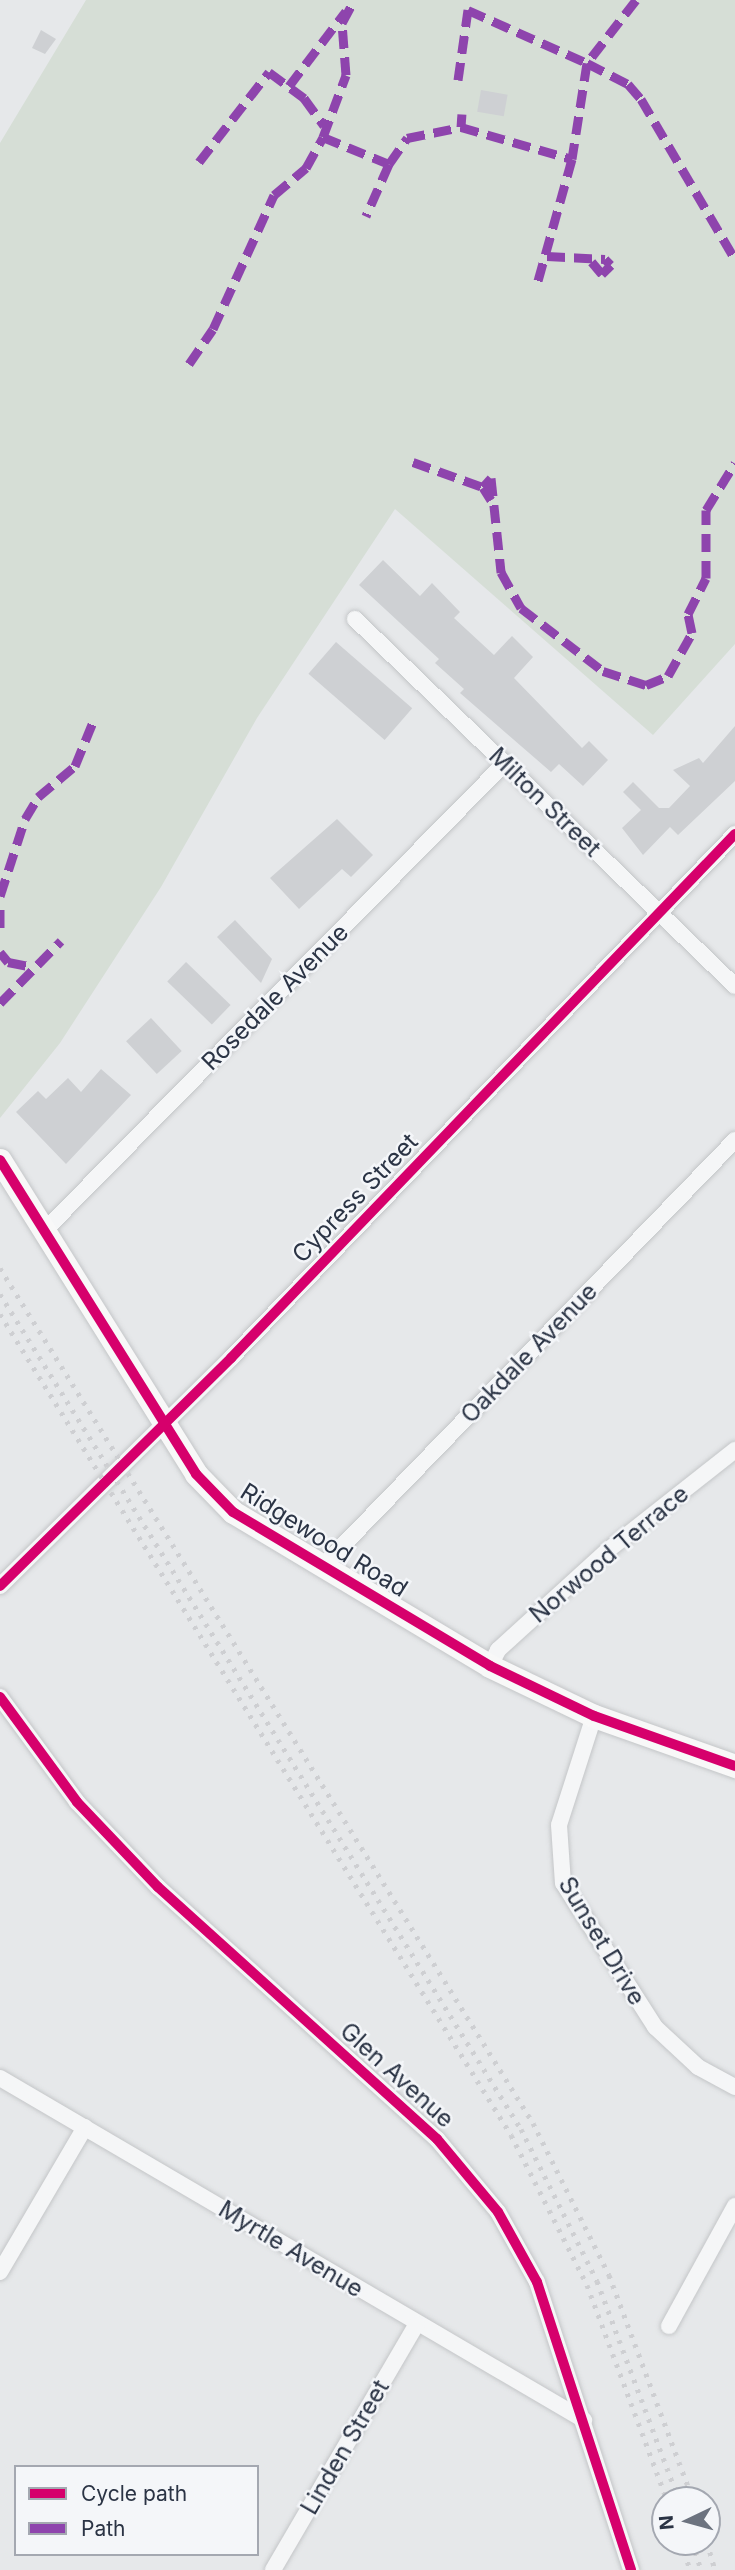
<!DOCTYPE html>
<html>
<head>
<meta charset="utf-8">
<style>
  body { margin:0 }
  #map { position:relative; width:735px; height:2570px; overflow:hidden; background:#e6e8ea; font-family:Inter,sans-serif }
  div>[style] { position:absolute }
  .green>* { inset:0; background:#d6ded6 }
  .building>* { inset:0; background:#ced0d3; transform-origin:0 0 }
  .roads { filter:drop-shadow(0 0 2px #c4c6c8) drop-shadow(0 0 2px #c4c6c8) }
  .street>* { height:16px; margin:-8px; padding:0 8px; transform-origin:8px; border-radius:8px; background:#f5f6f7 }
  .secondary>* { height:23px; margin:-11.5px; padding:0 11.5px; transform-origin:11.5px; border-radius:11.5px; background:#f8f8f8 }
  .rail>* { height:5px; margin-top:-2.5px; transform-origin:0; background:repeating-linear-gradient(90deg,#cecfd2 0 3.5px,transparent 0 10.5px) }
  .quiet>* { height:9px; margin-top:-4.5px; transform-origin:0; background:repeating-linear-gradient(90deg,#8e44ad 0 18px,transparent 0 27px) }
  .cycleway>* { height:10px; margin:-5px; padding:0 5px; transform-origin:5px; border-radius:5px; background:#d6006c }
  span { translate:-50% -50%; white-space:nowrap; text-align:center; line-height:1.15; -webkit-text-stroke:5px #f4f6f9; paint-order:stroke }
  .street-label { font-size:24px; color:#2b3445 }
  .legend { position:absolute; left:14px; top:2465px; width:245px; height:91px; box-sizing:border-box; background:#f4f6f9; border:2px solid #a4a8b1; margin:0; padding:9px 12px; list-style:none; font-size:21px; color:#2b3445 }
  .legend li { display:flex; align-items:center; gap:14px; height:35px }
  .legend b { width:35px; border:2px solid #a4a8b1 }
  .north { position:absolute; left:651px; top:2486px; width:70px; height:70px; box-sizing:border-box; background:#f4f6f9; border:2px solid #a4a8b1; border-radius:50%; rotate:265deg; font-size:19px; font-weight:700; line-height:28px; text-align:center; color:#2b3445 }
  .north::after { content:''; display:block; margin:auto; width:24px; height:32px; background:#6c737f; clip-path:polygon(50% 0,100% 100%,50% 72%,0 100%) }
</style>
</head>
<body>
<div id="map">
  <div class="green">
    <div style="clip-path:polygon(86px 0,735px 0,735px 644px,653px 735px,395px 509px,257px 718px,161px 887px,60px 1043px,0 1118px,0 143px)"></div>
  </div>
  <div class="building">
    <div style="clip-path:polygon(41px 30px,56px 39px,45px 54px,32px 48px)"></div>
    <div style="left:481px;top:90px;width:27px;height:22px;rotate:10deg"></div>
    <div style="clip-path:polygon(383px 560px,420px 596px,432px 583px,460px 612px,454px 618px,494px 655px,512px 636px,533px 657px,514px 678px,582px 748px,589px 741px,608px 760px,583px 786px,559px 764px,551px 772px,460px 693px,464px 689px,435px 663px,439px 659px,359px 585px)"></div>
    <div style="left:336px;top:642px;width:101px;height:42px;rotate:41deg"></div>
    <div style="clip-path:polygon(735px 726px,735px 781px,678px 835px,670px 827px,643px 855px,622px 828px,641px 810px,623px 792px,633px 782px,659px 808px,669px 808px,690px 786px,673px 770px,699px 758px,703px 763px)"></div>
    <div style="clip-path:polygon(337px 819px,373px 855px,351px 877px,342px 869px,299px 909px,270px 878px)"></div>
    <div style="clip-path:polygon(235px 920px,272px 959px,261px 983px,217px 937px)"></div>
    <div style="left:186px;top:962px;width:62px;height:27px;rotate:44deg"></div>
    <div style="left:151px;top:1018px;width:45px;height:34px;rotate:47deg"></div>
    <div style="clip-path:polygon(101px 1069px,131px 1095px,66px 1164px,16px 1112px,38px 1091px,46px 1099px,68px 1078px,81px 1092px)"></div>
  </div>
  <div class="roads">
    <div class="street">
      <div style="left:355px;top:619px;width:528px;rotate:44deg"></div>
      <div style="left:45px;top:1230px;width:656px;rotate:-45.43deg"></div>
      <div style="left:322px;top:1567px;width:594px;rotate:-45.95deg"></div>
      <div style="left:0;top:1586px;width:325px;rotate:-44.6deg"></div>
      <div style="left:231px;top:1358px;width:727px;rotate:-46.11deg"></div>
      <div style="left:490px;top:1666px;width:18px;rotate:-63deg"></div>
      <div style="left:498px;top:1650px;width:149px;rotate:-42.3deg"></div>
      <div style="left:608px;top:1550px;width:162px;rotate:-38.2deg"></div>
      <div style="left:0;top:1697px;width:130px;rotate:53.7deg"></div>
      <div style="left:77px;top:1802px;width:117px;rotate:46.4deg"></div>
      <div style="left:158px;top:1887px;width:376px;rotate:42.1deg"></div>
      <div style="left:437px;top:2139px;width:95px;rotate:50.1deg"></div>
      <div style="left:498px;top:2212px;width:80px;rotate:60.9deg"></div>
      <div style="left:537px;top:2282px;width:303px;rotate:71.9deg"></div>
      <div style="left:594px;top:1716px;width:114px;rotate:107.8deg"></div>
      <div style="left:559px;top:1825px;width:58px;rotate:86.1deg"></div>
      <div style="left:563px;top:1883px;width:171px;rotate:57.4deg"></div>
      <div style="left:655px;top:2027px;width:59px;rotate:42.9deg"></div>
      <div style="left:698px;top:2067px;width:42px;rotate:28.4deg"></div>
      <div style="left:0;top:2078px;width:677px;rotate:30.35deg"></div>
      <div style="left:0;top:2272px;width:168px;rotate:-59.6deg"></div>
      <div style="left:669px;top:2326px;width:137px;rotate:-61.2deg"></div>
      <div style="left:273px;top:2570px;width:285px;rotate:-59.7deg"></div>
    </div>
    <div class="secondary">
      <div style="left:0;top:1160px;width:370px;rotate:58deg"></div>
      <div style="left:196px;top:1474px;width:53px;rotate:45.8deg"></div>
      <div style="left:233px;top:1512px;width:300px;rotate:30.9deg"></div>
      <div style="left:490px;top:1666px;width:115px;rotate:25.7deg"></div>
      <div style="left:594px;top:1716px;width:150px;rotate:19.5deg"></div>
    </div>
  </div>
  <div class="rail">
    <div style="left:0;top:1268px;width:1008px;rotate:58.06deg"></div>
    <div style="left:533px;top:2123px;width:170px;rotate:63.4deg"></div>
    <div style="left:609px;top:2275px;width:240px;rotate:69.5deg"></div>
    <div style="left:0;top:1294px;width:984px;rotate:58.04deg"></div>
    <div style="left:521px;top:2129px;width:170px;rotate:63.4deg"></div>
    <div style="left:597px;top:2281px;width:234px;rotate:69.5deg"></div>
    <div style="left:0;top:1314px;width:967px;rotate:58.1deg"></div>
    <div style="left:511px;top:2135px;width:168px;rotate:63.1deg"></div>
    <div style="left:587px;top:2285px;width:229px;rotate:69.6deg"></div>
    <div style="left:681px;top:2542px;width:29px;rotate:72deg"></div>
    <div style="left:692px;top:2542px;width:29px;rotate:72deg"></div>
    <div style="left:707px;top:2542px;width:29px;rotate:74deg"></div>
  </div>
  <div class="quiet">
    <div style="left:636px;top:0;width:80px;rotate:127.9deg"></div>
    <div style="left:587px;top:63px;width:46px;rotate:27.1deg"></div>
    <div style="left:628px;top:84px;width:20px;rotate:49deg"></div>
    <div style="left:641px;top:99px;width:186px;rotate:59.6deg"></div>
    <div style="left:458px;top:80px;width:71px;rotate:-81.9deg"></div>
    <div style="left:468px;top:10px;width:130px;rotate:24deg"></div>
    <div style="left:587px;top:63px;width:97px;rotate:98.9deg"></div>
    <div style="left:289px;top:86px;width:94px;rotate:-52.8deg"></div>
    <div style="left:461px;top:127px;width:116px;rotate:16.1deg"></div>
    <div style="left:572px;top:159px;width:134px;rotate:105.6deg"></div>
    <div style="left:323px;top:137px;width:71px;rotate:22.2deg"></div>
    <div style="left:389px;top:164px;width:57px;rotate:113.9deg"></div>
    <div style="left:199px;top:162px;width:114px;rotate:-52.1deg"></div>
    <div style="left:269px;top:72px;width:44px;rotate:36.6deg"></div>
    <div style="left:304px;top:98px;width:34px;rotate:54deg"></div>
    <div style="left:389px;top:164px;width:32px;rotate:-55deg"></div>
    <div style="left:407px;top:138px;width:55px;rotate:-11.5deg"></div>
    <div style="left:461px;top:127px;width:13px;rotate:-86deg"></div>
    <div style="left:547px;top:256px;width:58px;rotate:3deg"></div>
    <div style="left:605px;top:259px;width:8px;rotate:45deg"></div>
    <div style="left:611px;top:265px;width:13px;rotate:135deg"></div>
    <div style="left:602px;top:274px;width:16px;rotate:-130deg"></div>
    <div style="left:189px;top:364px;width:42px;rotate:-55.6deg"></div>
    <div style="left:213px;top:329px;width:147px;rotate:-65.5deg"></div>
    <div style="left:274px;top:195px;width:42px;rotate:-40.2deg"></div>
    <div style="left:306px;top:168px;width:35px;rotate:-61deg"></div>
    <div style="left:323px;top:137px;width:66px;rotate:-69.6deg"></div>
    <div style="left:346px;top:75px;width:52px;rotate:-94.4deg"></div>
    <div style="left:342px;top:23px;width:26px;rotate:-62deg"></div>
    <div style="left:413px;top:462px;width:74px;rotate:19.7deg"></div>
    <div style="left:491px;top:500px;width:15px;rotate:-122deg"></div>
    <div style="left:483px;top:487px;width:12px;rotate:-48deg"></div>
    <div style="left:491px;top:478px;width:95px;rotate:83.9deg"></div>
    <div style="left:501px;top:572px;width:41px;rotate:60.9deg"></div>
    <div style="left:521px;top:608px;width:103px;rotate:37.5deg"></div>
    <div style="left:603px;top:671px;width:45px;rotate:18deg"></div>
    <div style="left:646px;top:685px;width:24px;rotate:-22deg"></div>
    <div style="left:668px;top:676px;width:49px;rotate:-60.8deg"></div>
    <div style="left:692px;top:633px;width:19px;rotate:-102deg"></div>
    <div style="left:688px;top:614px;width:40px;rotate:-63.4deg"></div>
    <div style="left:706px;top:578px;width:68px;rotate:-90deg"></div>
    <div style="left:706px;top:510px;width:55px;rotate:-58.3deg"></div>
    <div style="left:0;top:896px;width:81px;rotate:-72deg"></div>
    <div style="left:25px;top:819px;width:26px;rotate:-59deg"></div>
    <div style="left:38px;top:797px;width:48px;rotate:-40deg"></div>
    <div style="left:75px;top:766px;width:48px;rotate:-67.8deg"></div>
    <div style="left:0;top:909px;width:19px;rotate:90deg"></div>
    <div style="left:0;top:952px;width:13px;rotate:51deg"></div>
    <div style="left:8px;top:962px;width:26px;rotate:11deg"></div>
    <div style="left:0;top:1003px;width:87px;rotate:-45.5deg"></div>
  </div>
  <div class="cycleway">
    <div style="left:0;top:1160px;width:370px;rotate:58deg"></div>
    <div style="left:196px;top:1474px;width:53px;rotate:45.8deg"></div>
    <div style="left:233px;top:1512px;width:300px;rotate:30.9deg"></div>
    <div style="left:490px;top:1666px;width:115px;rotate:25.7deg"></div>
    <div style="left:594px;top:1716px;width:150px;rotate:19.5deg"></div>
    <div style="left:0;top:1586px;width:325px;rotate:-44.6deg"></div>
    <div style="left:231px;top:1358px;width:727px;rotate:-46.11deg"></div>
    <div style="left:0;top:1697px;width:130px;rotate:53.7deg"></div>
    <div style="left:77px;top:1802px;width:117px;rotate:46.4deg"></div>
    <div style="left:158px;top:1887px;width:376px;rotate:42.1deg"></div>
    <div style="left:437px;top:2139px;width:95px;rotate:50.1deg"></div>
    <div style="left:498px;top:2212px;width:80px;rotate:60.9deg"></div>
    <div style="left:537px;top:2282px;width:303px;rotate:71.9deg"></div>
  </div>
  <div class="street-label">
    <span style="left:545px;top:802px;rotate:44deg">Milton Street</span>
    <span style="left:275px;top:997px;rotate:-45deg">Rosedale Avenue</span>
    <span style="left:355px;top:1198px;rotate:-46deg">Cypress Street</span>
    <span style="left:529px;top:1353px;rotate:-46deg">Oakdale Avenue</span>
    <span style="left:324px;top:1540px;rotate:32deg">Ridgewood Road</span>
    <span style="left:609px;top:1554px;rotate:-40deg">Norwood Terrace</span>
    <span style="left:602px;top:1941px;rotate:59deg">Sunset Drive</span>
    <span style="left:397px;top:2075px;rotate:42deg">Glen Avenue</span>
    <span style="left:291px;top:2249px;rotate:31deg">Myrtle Avenue</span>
    <span style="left:345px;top:2447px;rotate:-60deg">Linden Street</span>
  </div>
  <ul class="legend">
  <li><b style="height:9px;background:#d6006c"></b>Cycle path</li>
  <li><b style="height:9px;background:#8e44ad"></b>Path</li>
  </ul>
  <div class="north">N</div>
</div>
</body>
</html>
